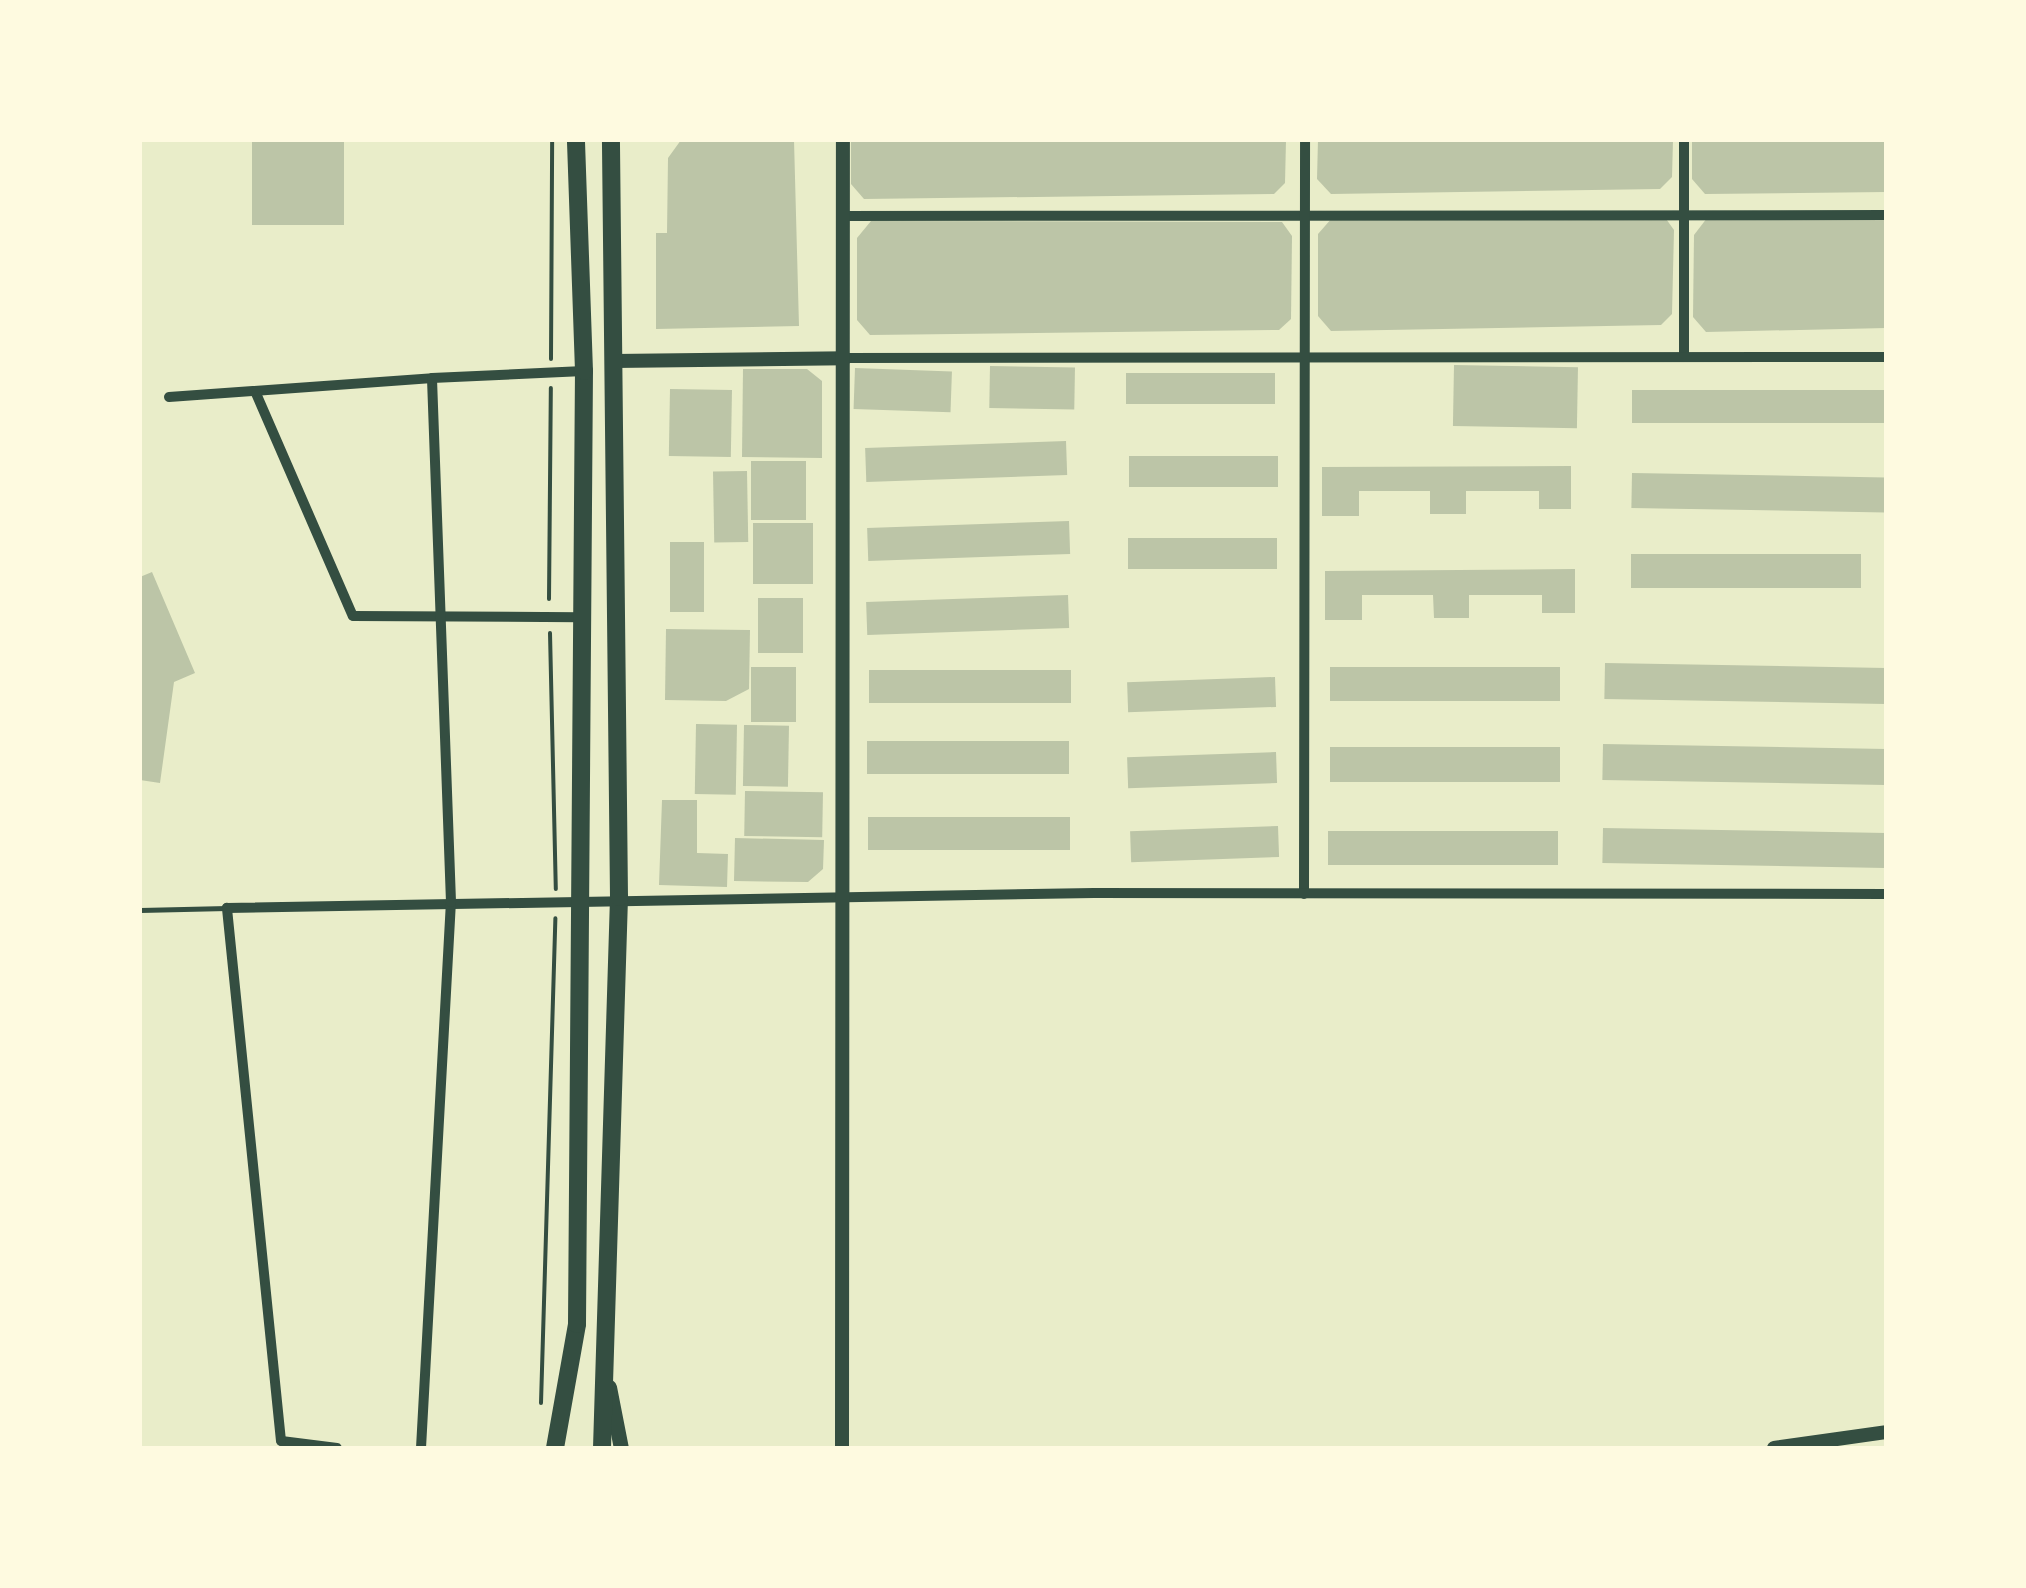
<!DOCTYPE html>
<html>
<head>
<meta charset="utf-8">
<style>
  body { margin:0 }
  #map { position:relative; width:2026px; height:1588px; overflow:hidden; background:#e9edc9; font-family:Mulish,sans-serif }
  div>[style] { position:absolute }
  .building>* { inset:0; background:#bcc5a7; transform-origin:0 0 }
  .path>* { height:4px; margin:-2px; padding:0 2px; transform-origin:2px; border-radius:2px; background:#344e41 }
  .service>* { height:5px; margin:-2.5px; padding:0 2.5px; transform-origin:2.5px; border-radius:2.5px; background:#344e41 }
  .minor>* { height:10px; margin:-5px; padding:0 5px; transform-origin:5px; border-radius:5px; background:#344e41 }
  .tertiary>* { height:14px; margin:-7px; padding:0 7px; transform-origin:7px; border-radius:7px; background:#344e41 }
  .secondary>* { height:15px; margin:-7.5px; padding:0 7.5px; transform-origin:7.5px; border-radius:7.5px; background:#344e41 }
  .primary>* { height:18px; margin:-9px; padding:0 9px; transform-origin:9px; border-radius:9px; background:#344e41 }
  span { translate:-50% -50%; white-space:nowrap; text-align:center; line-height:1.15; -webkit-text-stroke:8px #fefae0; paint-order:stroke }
  .frame { position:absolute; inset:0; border:142px solid #fefae0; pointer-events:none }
</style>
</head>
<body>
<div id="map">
  <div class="building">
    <div style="left:252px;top:140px;width:92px;height:85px"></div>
    <div style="clip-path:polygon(681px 140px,794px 140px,799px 326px,656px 329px,656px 233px,667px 233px,668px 158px)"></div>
    <div style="clip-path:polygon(851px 140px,1286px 140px,1285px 183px,1274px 194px,864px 199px,851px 184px)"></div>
    <div style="clip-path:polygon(1318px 140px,1673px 140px,1672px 177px,1660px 189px,1331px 194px,1317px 179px)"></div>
    <div style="clip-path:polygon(1692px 140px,1886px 140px,1886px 192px,1705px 194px,1692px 179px)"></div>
    <div style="clip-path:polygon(1664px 216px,1674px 230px,1672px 314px,1661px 325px,1331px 331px,1318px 316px,1318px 234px,1332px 218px)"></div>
    <div style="clip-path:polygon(1886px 217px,1886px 328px,1706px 332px,1693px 317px,1694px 235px,1707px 218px)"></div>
    <div style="clip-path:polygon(871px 221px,1282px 222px,1292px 236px,1291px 319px,1279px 330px,870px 335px,857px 320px,857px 238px)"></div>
    <div style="left:1454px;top:365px;width:124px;height:61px;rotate:1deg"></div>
    <div style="left:990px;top:366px;width:85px;height:42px;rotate:1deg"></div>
    <div style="left:855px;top:368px;width:97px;height:41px;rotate:2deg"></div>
    <div style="clip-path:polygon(743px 369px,807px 369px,822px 381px,822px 458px,742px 457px)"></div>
    <div style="left:1275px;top:373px;width:31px;height:149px;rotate:90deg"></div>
    <div style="left:670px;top:389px;width:62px;height:67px;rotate:1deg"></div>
    <div style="left:1886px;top:390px;width:33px;height:254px;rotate:90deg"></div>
    <div style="left:1066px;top:441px;width:34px;height:201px;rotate:88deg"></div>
    <div style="left:1278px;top:456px;width:31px;height:149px;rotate:90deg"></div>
    <div style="left:751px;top:461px;width:55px;height:59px"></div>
    <div style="clip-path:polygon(1571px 466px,1571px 509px,1539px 509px,1539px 491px,1466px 491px,1466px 514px,1430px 514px,1430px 491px,1359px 491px,1359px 516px,1322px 516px,1322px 467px)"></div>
    <div style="left:747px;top:471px;width:71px;height:34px;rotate:89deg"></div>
    <div style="left:1632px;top:473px;width:254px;height:35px;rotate:1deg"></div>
    <div style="left:1069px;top:521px;width:33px;height:202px;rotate:88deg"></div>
    <div style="left:753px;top:523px;width:60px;height:61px"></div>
    <div style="left:1277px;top:538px;width:31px;height:149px;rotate:90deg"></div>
    <div style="left:670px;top:542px;width:34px;height:70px"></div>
    <div style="left:1861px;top:554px;width:34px;height:230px;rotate:90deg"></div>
    <div style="clip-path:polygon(1575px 569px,1575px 613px,1542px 613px,1542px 595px,1469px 595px,1469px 618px,1434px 618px,1433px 595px,1362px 595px,1362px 620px,1325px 620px,1325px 571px)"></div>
    <div style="clip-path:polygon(152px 572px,195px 673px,174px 682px,160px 783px,140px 780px,140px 577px)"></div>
    <div style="left:1068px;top:595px;width:33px;height:202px;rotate:88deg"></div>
    <div style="left:758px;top:598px;width:45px;height:55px"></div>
    <div style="clip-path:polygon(666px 629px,750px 630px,749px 689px,726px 701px,665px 700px)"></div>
    <div style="left:1605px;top:663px;width:281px;height:36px;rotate:1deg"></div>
    <div style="left:751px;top:667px;width:45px;height:55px"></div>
    <div style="left:1330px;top:667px;width:230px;height:34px"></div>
    <div style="left:1071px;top:670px;width:33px;height:202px;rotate:90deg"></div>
    <div style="left:1275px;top:677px;width:30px;height:148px;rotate:88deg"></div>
    <div style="left:696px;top:724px;width:41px;height:70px;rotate:1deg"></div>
    <div style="left:744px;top:725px;width:45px;height:61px;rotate:1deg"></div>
    <div style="left:1069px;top:741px;width:33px;height:202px;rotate:90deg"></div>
    <div style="left:1603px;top:744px;width:283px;height:36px;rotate:1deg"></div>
    <div style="left:1330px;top:747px;width:230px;height:35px"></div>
    <div style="left:1276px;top:752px;width:31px;height:149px;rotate:88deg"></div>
    <div style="left:745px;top:791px;width:78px;height:45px;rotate:1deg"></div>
    <div style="clip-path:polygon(662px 800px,697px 800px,697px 853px,728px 854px,727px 887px,659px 885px)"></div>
    <div style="left:1070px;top:817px;width:33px;height:202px;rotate:90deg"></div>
    <div style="left:1278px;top:826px;width:31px;height:148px;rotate:88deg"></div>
    <div style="left:1603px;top:828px;width:283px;height:35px;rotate:1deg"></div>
    <div style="left:1558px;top:831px;width:34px;height:230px;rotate:90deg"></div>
    <div style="clip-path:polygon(735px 838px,824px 840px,823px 869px,808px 882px,734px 881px)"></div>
  </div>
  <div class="path">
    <div style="left:551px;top:359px;width:219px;rotate:-89.7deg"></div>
    <div style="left:549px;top:599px;width:211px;rotate:-89.5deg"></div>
    <div style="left:550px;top:633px;width:256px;rotate:88.7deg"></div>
    <div style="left:541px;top:1403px;width:485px;rotate:-88.3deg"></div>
  </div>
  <div class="service">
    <div style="left:140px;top:910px;width:87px;rotate:-1.3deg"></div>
  </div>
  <div class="minor">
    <div style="left:843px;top:216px;width:1043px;rotate:-0.05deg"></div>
    <div style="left:1684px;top:355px;width:215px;rotate:-90deg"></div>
    <div style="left:845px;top:358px;width:1041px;rotate:-0.06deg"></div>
    <div style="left:255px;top:391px;width:245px;rotate:66.5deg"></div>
    <div style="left:353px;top:616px;width:227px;rotate:0.3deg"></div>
    <div style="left:169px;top:397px;width:264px;rotate:-4.1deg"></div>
    <div style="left:1304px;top:894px;width:754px;rotate:-89.92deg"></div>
    <div style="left:337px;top:1448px;width:56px;rotate:-172.9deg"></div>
    <div style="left:281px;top:1441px;width:536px;rotate:-95.79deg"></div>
    <div style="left:227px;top:908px;width:867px;rotate:-0.99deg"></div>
    <div style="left:1094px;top:893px;width:792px;rotate:0.07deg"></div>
    <div style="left:421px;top:1448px;width:547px;rotate:-86.86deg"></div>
    <div style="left:451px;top:902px;width:524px;rotate:-92.08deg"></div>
    <div style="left:432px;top:378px;width:152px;rotate:-2.6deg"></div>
  </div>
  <div class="tertiary">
    <div style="left:614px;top:361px;width:231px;rotate:-0.7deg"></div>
    <div style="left:842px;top:1448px;width:1308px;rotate:-89.96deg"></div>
    <div style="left:1774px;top:1448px;width:113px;rotate:-8.1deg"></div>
  </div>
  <div class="secondary">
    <div style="left:609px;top:1387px;width:62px;rotate:78.9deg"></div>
  </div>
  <div class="primary">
    <div style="left:555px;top:1448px;width:126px;rotate:-79.9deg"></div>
    <div style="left:577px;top:1324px;width:953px;rotate:-89.58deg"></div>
    <div style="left:584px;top:371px;width:231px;rotate:-92deg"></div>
    <div style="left:602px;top:1448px;width:551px;rotate:-88.23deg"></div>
    <div style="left:619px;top:897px;width:757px;rotate:-90.61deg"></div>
  </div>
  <div class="frame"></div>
</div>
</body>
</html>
